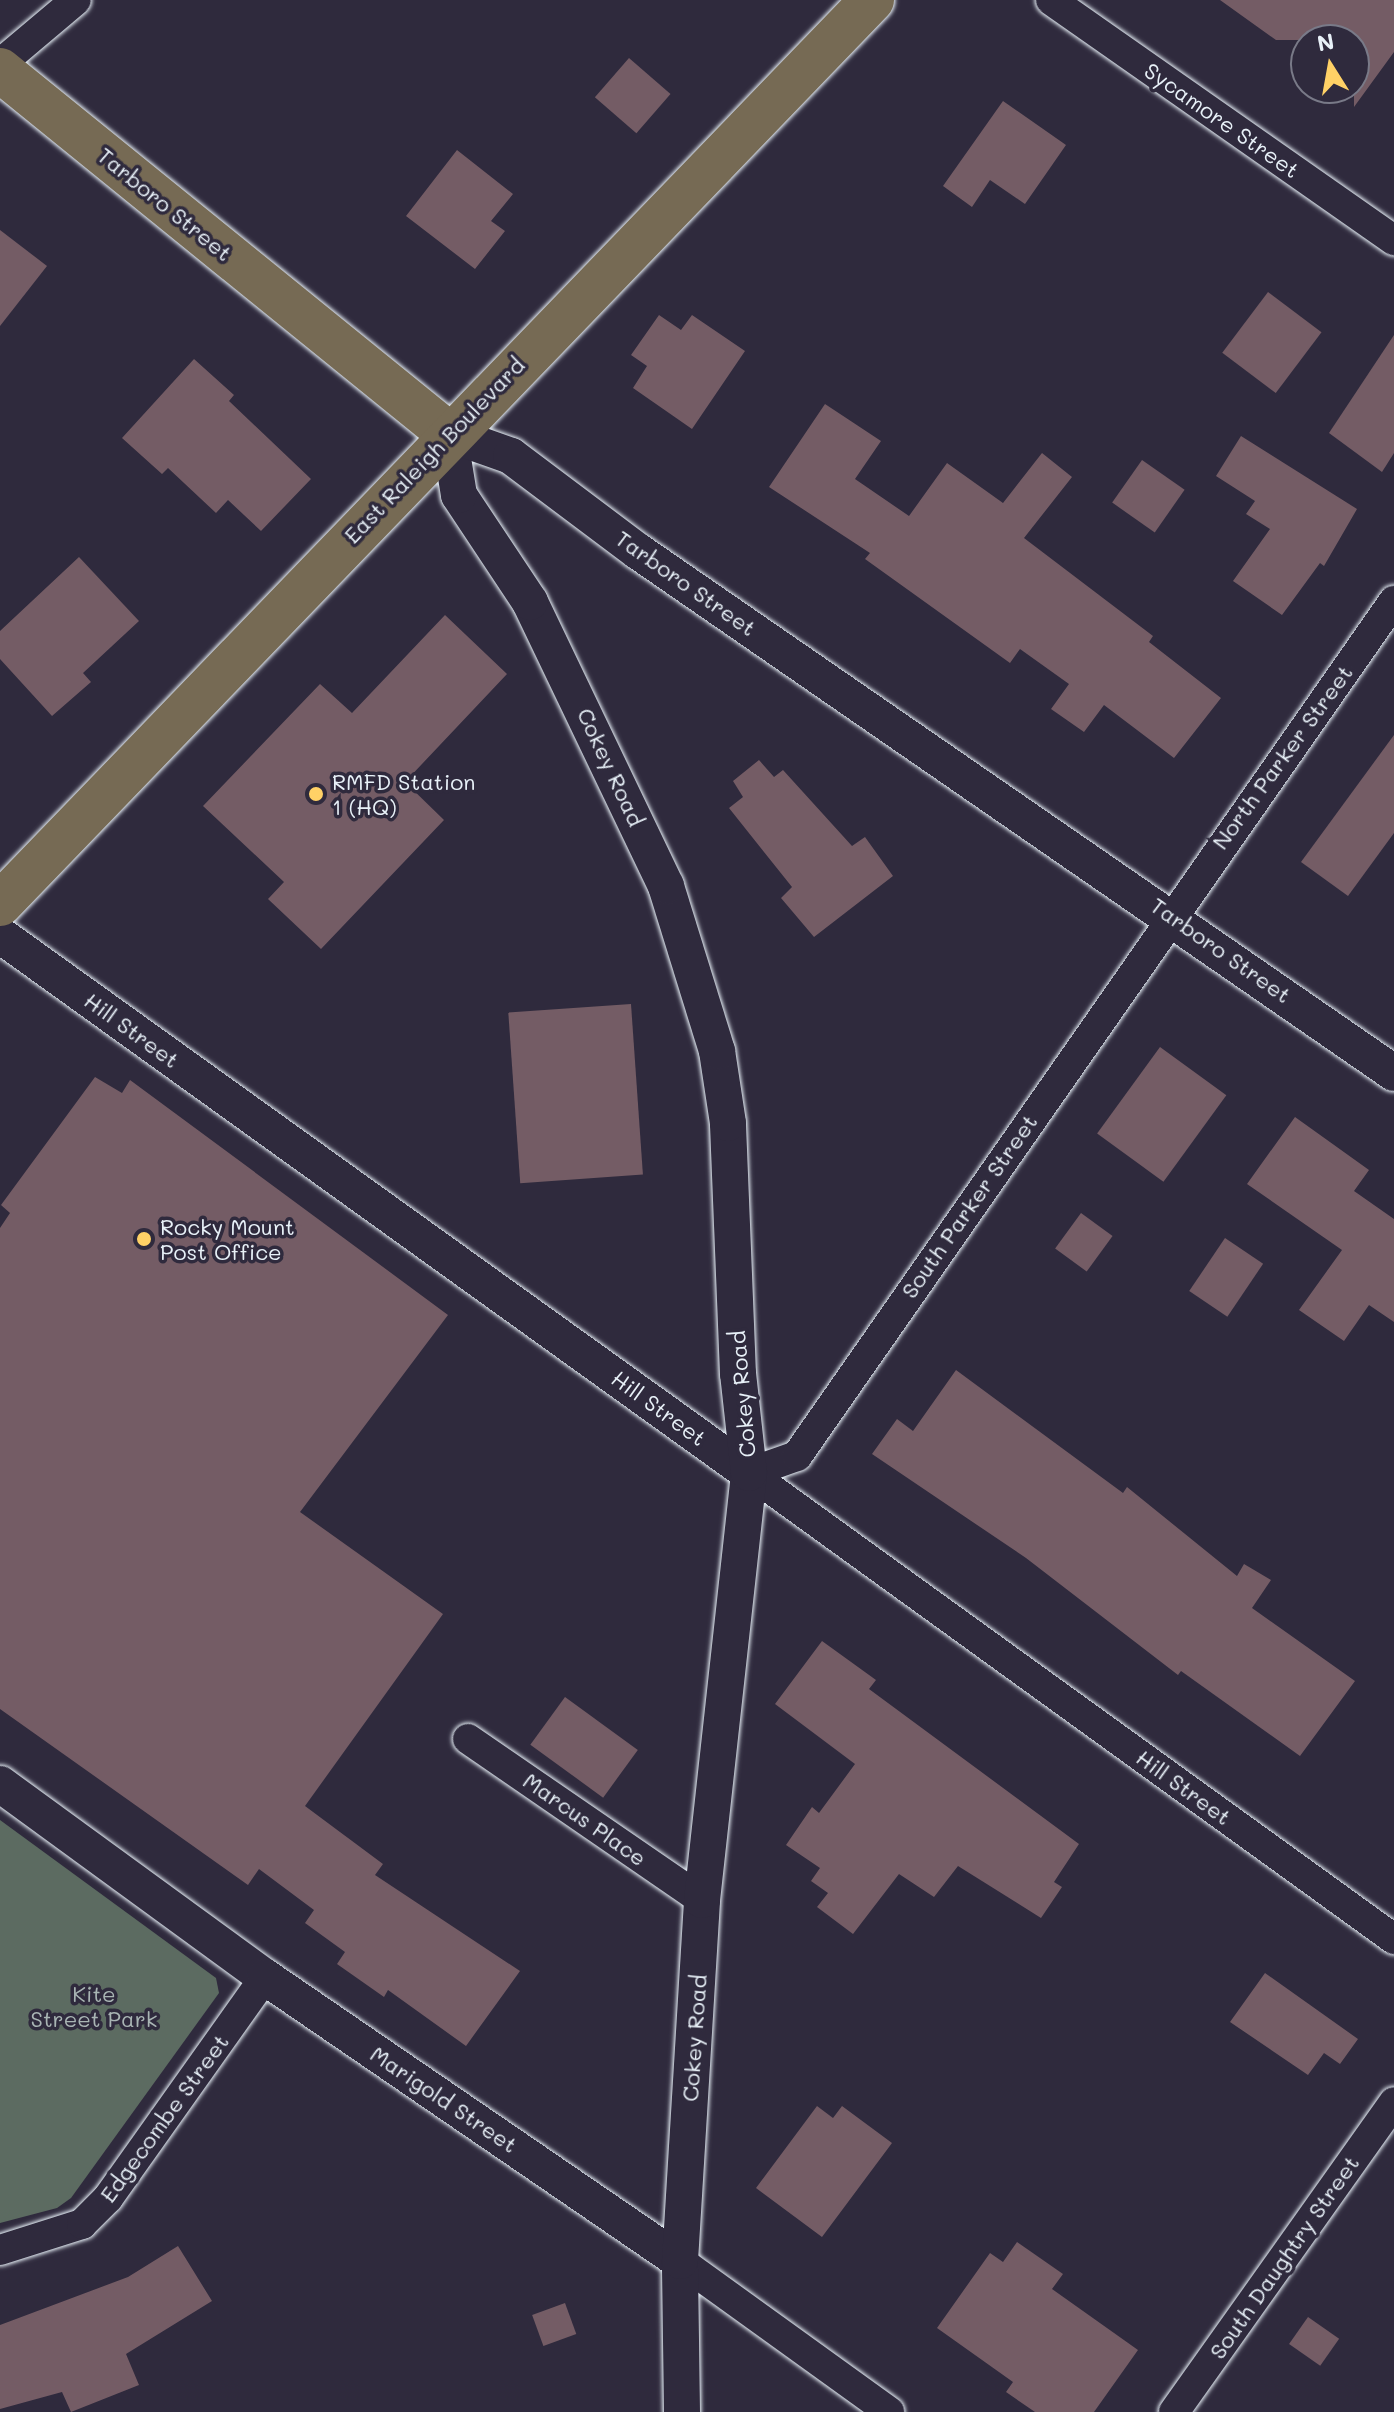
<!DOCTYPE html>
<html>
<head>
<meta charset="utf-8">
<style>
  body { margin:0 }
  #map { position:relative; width:1394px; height:2412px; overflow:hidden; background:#2f2a3d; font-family:Mali,sans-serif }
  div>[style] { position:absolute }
  .green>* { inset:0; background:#5c6b61 }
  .building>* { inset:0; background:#745c65; transform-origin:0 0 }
  .roads { filter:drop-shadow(0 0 2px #e8f1f8) drop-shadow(0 0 2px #e8f1f8) }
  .minor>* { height:30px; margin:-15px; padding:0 15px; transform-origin:15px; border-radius:15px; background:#2f2a3d }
  .tertiary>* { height:36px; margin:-18px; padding:0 18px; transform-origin:18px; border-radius:18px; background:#2f2a3d }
  .primary>* { height:44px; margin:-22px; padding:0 22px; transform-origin:22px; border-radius:22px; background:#766a54 }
  .dots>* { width:22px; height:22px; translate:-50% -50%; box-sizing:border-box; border:4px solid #2f2a3d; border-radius:50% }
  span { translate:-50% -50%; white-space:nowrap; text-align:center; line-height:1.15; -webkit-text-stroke:7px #2f2a3d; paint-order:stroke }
  .street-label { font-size:22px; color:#e8f1f8 }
  .poi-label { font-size:22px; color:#e8f1f8 }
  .left { translate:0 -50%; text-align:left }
  .park-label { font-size:22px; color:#a9b5b4 }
  .north { position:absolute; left:1290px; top:24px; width:80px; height:80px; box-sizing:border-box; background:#2f2a3d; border:2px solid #797a88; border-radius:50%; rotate:349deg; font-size:22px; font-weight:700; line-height:32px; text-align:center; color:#e8f1f8 }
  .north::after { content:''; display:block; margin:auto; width:28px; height:36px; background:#ffd166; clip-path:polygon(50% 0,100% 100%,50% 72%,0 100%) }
</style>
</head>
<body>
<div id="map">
  <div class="green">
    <div style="clip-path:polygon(0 1820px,216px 1978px,219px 1993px,71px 2198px,57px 2208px,0 2223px)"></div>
  </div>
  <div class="building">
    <div style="clip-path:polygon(1220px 0,1394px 0,1394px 52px,1354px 107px,1354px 40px,1276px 40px)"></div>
    <div style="left:629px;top:58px;width:55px;height:52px;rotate:41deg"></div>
    <div style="clip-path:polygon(1003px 101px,1066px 145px,1025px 204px,990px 180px,972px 207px,943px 186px)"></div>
    <div style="clip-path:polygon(457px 150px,513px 194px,491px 221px,505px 231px,475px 269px,406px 216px)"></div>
    <div style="clip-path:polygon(0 230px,47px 266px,0 326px)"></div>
    <div style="left:1268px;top:292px;width:67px;height:76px;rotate:37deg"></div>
    <div style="clip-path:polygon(659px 315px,681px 330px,692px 315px,745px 351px,692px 429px,633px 388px,647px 366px,631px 355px)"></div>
    <div style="clip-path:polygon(1394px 335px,1394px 453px,1382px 472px,1329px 433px)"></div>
    <div style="clip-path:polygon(194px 359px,234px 395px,229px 401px,311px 479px,261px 531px,228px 500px,216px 513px,168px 468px,162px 474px,122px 438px)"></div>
    <div style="clip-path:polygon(825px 404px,881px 441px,855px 479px,909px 516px,947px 463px,1003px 503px,1042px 453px,1072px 477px,1024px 538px,1153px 636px,1149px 642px,1221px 698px,1174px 758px,1104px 705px,1084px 732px,1051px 709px,1069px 684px,1020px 649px,1010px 663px,865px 559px,870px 553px,769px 487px)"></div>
    <div style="clip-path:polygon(1241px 436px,1357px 509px,1324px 566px,1320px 563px,1282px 615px,1233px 581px,1270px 529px,1246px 514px,1255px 501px,1216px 476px)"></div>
    <div style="left:1142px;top:460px;width:52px;height:52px;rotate:35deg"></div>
    <div style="clip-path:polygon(79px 557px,139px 621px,83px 673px,91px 682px,52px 716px,0 659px,0 631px)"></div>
    <div style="clip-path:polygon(445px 615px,507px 674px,405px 782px,444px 820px,321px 949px,268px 899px,284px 882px,203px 806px,320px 684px,352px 713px)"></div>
    <div style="clip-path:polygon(1394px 735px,1394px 833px,1348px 896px,1301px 862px)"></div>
    <div style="clip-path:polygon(759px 760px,774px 777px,783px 770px,852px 846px,865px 837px,893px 876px,814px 937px,781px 898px,792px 887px,729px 808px,743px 797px,733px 781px)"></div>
    <div style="left:631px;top:1004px;width:171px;height:123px;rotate:86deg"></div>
    <div style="left:1160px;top:1047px;width:82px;height:107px;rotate:36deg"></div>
    <div style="clip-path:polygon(95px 1077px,122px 1093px,130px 1080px,448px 1315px,300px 1512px,443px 1614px,305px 1806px,383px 1864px,375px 1875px,520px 1971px,466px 2046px,388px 1990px,384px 1997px,337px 1964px,345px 1952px,305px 1923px,314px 1910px,259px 1869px,248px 1885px,0 1709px,0 1228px,10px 1213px,1px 1205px)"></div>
    <div style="clip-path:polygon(1295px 1117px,1369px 1170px,1354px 1191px,1394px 1219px,1394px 1322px,1369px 1305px,1344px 1341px,1299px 1310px,1342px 1250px,1247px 1184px)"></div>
    <div style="left:1081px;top:1213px;width:39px;height:44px;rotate:36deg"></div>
    <div style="left:1225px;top:1238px;width:46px;height:64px;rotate:34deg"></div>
    <div style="clip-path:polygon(956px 1370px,1123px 1493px,1127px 1487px,1237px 1576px,1244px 1564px,1271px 1580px,1252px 1608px,1355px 1681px,1300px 1756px,1181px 1671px,1178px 1675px,1026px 1558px,872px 1454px,897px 1419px,913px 1431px)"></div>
    <div style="clip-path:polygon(822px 1641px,876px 1680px,869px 1689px,1079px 1844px,1054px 1882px,1062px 1887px,1041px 1918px,958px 1866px,934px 1897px,899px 1874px,853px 1934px,817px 1907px,828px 1893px,811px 1881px,820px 1868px,786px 1845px,812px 1807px,819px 1813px,855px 1764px,775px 1704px)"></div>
    <div style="left:565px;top:1697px;width:90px;height:59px;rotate:36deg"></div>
    <div style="clip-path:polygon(1265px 1973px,1358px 2039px,1340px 2064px,1324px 2053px,1308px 2075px,1230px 2022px)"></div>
    <div style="clip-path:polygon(817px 2106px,833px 2118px,842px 2106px,892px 2143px,822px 2237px,756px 2188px)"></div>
    <div style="clip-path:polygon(1017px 2242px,1063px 2274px,1052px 2289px,1138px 2350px,1094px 2412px,1035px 2412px,1006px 2392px,1013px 2382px,937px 2328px,990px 2253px,1003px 2262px)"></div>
    <div style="clip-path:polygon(178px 2246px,212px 2301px,126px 2354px,139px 2385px,71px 2412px,62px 2392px,0 2409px,0 2325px,128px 2277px)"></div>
    <div style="left:565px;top:2303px;width:33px;height:35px;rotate:70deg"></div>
    <div style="left:1308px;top:2317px;width:38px;height:33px;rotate:35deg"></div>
  </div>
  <div class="roads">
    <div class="minor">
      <div style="left:1051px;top:0;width:419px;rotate:35deg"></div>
      <div style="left:0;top:64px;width:99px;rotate:-40.1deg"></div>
      <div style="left:749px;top:1473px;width:51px;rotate:-19.5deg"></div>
      <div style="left:797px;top:1456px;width:1043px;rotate:-55.08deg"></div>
      <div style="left:749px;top:1473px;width:796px;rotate:35.85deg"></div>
      <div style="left:468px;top:1739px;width:284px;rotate:34.5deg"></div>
      <div style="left:0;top:2250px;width:86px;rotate:-17.6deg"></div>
      <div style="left:82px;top:2224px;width:37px;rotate:-45deg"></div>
      <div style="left:108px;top:2198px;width:271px;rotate:-54.6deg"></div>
      <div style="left:680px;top:2261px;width:258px;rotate:35.8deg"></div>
      <div style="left:1174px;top:2412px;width:380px;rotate:-54.6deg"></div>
    </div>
    <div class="tertiary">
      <div style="left:0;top:935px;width:922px;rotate:35.69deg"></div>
      <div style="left:0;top:1784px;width:328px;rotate:36.1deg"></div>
      <div style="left:265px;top:1977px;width:503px;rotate:34.39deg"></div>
      <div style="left:682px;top:2412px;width:151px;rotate:-90.8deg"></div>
      <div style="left:680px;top:2261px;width:362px;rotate:-86.5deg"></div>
      <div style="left:702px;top:1900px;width:430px;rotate:-83.7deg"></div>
      <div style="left:749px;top:1473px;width:100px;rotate:-96.3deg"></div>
      <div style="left:738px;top:1374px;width:251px;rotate:-92.3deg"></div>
      <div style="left:728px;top:1123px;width:73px;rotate:-98.7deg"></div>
      <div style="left:717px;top:1051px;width:173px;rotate:-107.2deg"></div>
      <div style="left:666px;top:886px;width:315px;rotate:-115.6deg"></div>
      <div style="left:530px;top:602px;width:128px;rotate:-123.6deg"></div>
      <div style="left:459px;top:495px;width:62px;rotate:-99.3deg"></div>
      <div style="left:449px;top:434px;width:66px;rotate:19.5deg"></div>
      <div style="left:511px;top:456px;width:160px;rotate:36.9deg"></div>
      <div style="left:639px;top:552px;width:917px;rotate:34.61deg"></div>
    </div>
    <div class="primary">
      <div style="left:0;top:70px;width:578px;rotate:39.03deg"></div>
      <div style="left:0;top:904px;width:1256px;rotate:-46.03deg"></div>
    </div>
  </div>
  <div class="dots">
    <div style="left:316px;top:794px;background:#ffd166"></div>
    <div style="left:144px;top:1239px;background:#ffd166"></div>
  </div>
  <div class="street-label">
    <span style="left:1222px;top:120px;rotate:35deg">Sycamore Street</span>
    <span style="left:165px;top:204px;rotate:39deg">Tarboro Street</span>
    <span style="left:434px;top:450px;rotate:-46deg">East Raleigh Boulevard</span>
    <span style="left:686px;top:583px;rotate:35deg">Tarboro Street</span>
    <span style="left:1282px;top:757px;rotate:-54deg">North Parker Street</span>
    <span style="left:611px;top:767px;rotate:65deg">Cokey Road</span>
    <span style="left:1221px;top:950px;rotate:35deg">Tarboro Street</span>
    <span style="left:132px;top:1030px;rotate:36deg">Hill Street</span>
    <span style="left:969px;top:1206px;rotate:-55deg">South Parker Street</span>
    <span style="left:742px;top:1394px;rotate:-95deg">Cokey Road</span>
    <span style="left:659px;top:1408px;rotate:36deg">Hill Street</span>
    <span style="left:1184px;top:1787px;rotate:36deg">Hill Street</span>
    <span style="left:585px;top:1819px;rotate:35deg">Marcus Place</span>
    <span style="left:694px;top:2038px;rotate:-86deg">Cokey Road</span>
    <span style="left:444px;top:2099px;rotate:34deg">Marigold Street</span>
    <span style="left:164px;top:2118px;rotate:-54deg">Edgecombe Street</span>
    <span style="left:1284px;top:2257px;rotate:-55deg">South Daughtry Street</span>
  </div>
  <div class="poi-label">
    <span class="left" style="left:332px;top:794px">RMFD Station<br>1 (HQ)</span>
    <span class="left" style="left:160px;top:1239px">Rocky Mount<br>Post Office</span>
  </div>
  <div class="park-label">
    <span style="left:94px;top:2006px">Kite<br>Street Park</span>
  </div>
  <div class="north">N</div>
</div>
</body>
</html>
